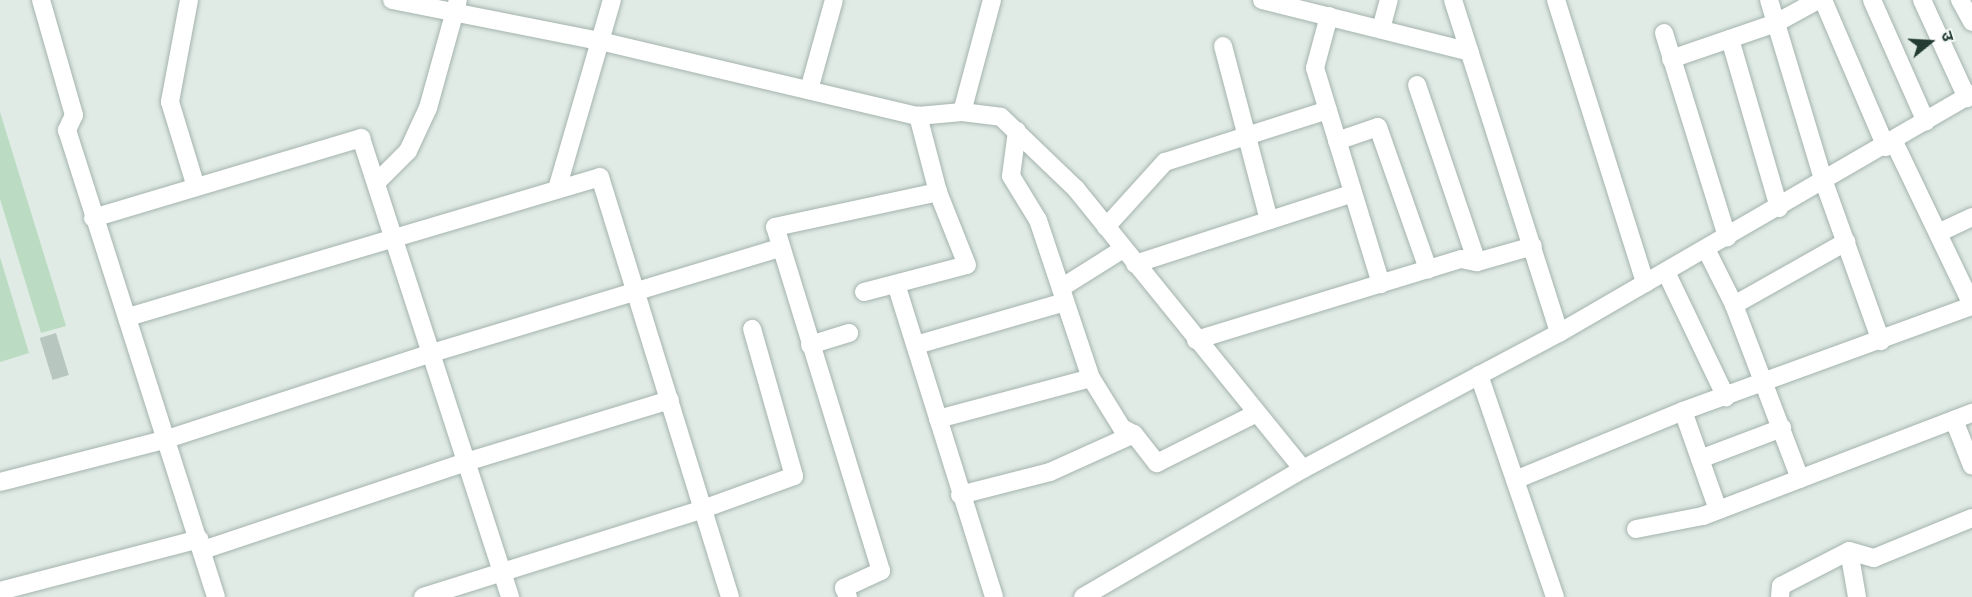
<!DOCTYPE html>
<html>
<head>
<meta charset="utf-8">
<style>
  body { margin:0 }
  #map { position:relative; width:1972px; height:597px; overflow:hidden; background:#e1ebe6; font-family:"Space Grotesk","Noto Sans Devanagari",sans-serif }
  div>[style] { position:absolute }
  .green>* { inset:0; background:#bbdcc2 }
  .building>* { inset:0; background:#b7c6bf; transform-origin:0 0 }
  .roads { filter:drop-shadow(0 0 2px #a4b3ad) drop-shadow(0 0 2px #a4b3ad) }
  .minor>* { height:18px; margin:-9px; padding:0 9px; transform-origin:9px; border-radius:9px; background:#fff }
  span { translate:-50% -50%; white-space:nowrap; text-align:center; line-height:1.15; -webkit-text-stroke:5px #f2f8f4; paint-order:stroke }
  .north { position:absolute; left:1900px; top:12px; width:60px; height:60px; -webkit-text-stroke:4px #f2f8f4; paint-order:stroke; rotate:72deg; font-size:16px; font-weight:700; line-height:24px; text-align:center; color:#223b33 }
  .north::after { content:''; display:block; margin:auto; width:21px; height:27px; background:#223b33; clip-path:polygon(50% 0,100% 100%,50% 72%,0 100%) }
</style>
</head>
<body>
<div id="map">
  <div class="green">
    <div style="clip-path:polygon(0 112px,66px 326px,41px 333px,0 199px)"></div>
    <div style="clip-path:polygon(0 257px,29px 353px,0 362px)"></div>
  </div>
  <div class="building">
    <div style="left:56px;top:333px;width:44px;height:17px;rotate:73deg"></div>
  </div>
  <div class="roads">
    <div class="minor">
      <div style="left:41px;top:0;width:120px;rotate:74deg"></div>
      <div style="left:74px;top:115px;width:17px;rotate:115deg"></div>
      <div style="left:67px;top:130px;width:490px;rotate:72.3deg"></div>
      <div style="left:189px;top:0;width:104px;rotate:100.6deg"></div>
      <div style="left:170px;top:102px;width:89px;rotate:73deg"></div>
      <div style="left:392px;top:0;width:212px;rotate:11.2deg"></div>
      <div style="left:600px;top:41px;width:327px;rotate:13.3deg"></div>
      <div style="left:918px;top:116px;width:44px;rotate:-5.2deg"></div>
      <div style="left:962px;top:112px;width:39px;rotate:7deg"></div>
      <div style="left:1001px;top:117px;width:104px;rotate:43.8deg"></div>
      <div style="left:1076px;top:189px;width:360px;rotate:51deg"></div>
      <div style="left:1262px;top:0;width:214px;rotate:14deg"></div>
      <div style="left:1453px;top:0;width:349px;rotate:72.3deg"></div>
      <div style="left:1556px;top:0;width:297px;rotate:72.5deg"></div>
      <div style="left:1769px;top:0;width:190px;rotate:73.2deg"></div>
      <div style="left:1824px;top:182px;width:169px;rotate:70.3deg"></div>
      <div style="left:1823px;top:0;width:160px;rotate:66.8deg"></div>
      <div style="left:1872px;top:0;width:133px;rotate:66.1deg"></div>
      <div style="left:1922px;top:0;width:108px;rotate:65.3deg"></div>
      <div style="left:1960px;top:0;width:25px;rotate:61deg"></div>
      <div style="left:1329px;top:16px;width:54px;rotate:105.1deg"></div>
      <div style="left:1315px;top:68px;width:226px;rotate:73deg"></div>
      <div style="left:1381px;top:29px;width:30px;rotate:-75deg"></div>
      <div style="left:1664px;top:33px;width:214px;rotate:72.8deg"></div>
      <div style="left:1730px;top:39px;width:176px;rotate:73.8deg"></div>
      <div style="left:1223px;top:46px;width:180px;rotate:75.2deg"></div>
      <div style="left:1671px;top:59px;width:111px;rotate:-18.9deg"></div>
      <div style="left:1776px;top:23px;width:48px;rotate:-28.7deg"></div>
      <div style="left:1417px;top:85px;width:187px;rotate:71.3deg"></div>
      <div style="left:809px;top:90px;width:93px;rotate:-74.5deg"></div>
      <div style="left:962px;top:112px;width:116px;rotate:-75deg"></div>
      <div style="left:1017px;top:131px;width:45px;rotate:97.6deg"></div>
      <div style="left:1011px;top:176px;width:52px;rotate:58.5deg"></div>
      <div style="left:1038px;top:220px;width:167px;rotate:71.5deg"></div>
      <div style="left:1091px;top:378px;width:59px;rotate:58.2deg"></div>
      <div style="left:1122px;top:428px;width:13px;rotate:27deg"></div>
      <div style="left:1134px;top:434px;width:37px;rotate:52deg"></div>
      <div style="left:1157px;top:463px;width:110px;rotate:-26.6deg"></div>
      <div style="left:1337px;top:141px;width:43px;rotate:-18.9deg"></div>
      <div style="left:1378px;top:127px;width:151px;rotate:70.6deg"></div>
      <div style="left:1894px;top:142px;width:181px;rotate:64.4deg"></div>
      <div style="left:376px;top:183px;width:45px;rotate:-45deg"></div>
      <div style="left:408px;top:151px;width:47px;rotate:-65.1deg"></div>
      <div style="left:428px;top:108px;width:112px;rotate:-74.5deg"></div>
      <div style="left:557px;top:189px;width:197px;rotate:-73.8deg"></div>
      <div style="left:93px;top:218px;width:280px;rotate:-16.6deg"></div>
      <div style="left:361px;top:138px;width:483px;rotate:72deg"></div>
      <div style="left:1106px;top:227px;width:88px;rotate:-47.8deg"></div>
      <div style="left:1165px;top:162px;width:171px;rotate:-17.7deg"></div>
      <div style="left:1938px;top:233px;width:38px;rotate:-25deg"></div>
      <div style="left:1706px;top:249px;width:63px;rotate:63.4deg"></div>
      <div style="left:1734px;top:305px;width:186px;rotate:69.2deg"></div>
      <div style="left:1135px;top:264px;width:229px;rotate:-18deg"></div>
      <div style="left:1666px;top:272px;width:139px;rotate:64.4deg"></div>
      <div style="left:896px;top:284px;width:328px;rotate:72.6deg"></div>
      <div style="left:1061px;top:288px;width:73px;rotate:-32.2deg"></div>
      <div style="left:864px;top:292px;width:106px;rotate:-14.7deg"></div>
      <div style="left:967px;top:265px;width:79px;rotate:-111.7deg"></div>
      <div style="left:938px;top:192px;width:79px;rotate:-104.7deg"></div>
      <div style="left:1734px;top:305px;width:129px;rotate:-29.4deg"></div>
      <div style="left:128px;top:317px;width:492px;rotate:-16.5deg"></div>
      <div style="left:600px;top:177px;width:440px;rotate:72.8deg"></div>
      <div style="left:1196px;top:340px;width:277px;rotate:-17deg"></div>
      <div style="left:1461px;top:259px;width:16px;rotate:11deg"></div>
      <div style="left:1477px;top:262px;width:58px;rotate:-15.9deg"></div>
      <div style="left:810px;top:345px;width:41px;rotate:-17.1deg"></div>
      <div style="left:916px;top:345px;width:155px;rotate:-16.1deg"></div>
      <div style="left:1479px;top:375px;width:235px;rotate:71.1deg"></div>
      <div style="left:1683px;top:411px;width:105px;rotate:70.5deg"></div>
      <div style="left:938px;top:419px;width:158px;rotate:-15deg"></div>
      <div style="left:1954px;top:420px;width:49px;rotate:68.6deg"></div>
      <div style="left:1700px;top:459px;width:88px;rotate:-20.7deg"></div>
      <div style="left:1515px;top:480px;width:182px;rotate:-22.3deg"></div>
      <div style="left:1683px;top:411px;width:307px;rotate:-20deg"></div>
      <div style="left:0;top:482px;width:169px;rotate:-14.4deg"></div>
      <div style="left:164px;top:440px;width:282px;rotate:-18deg"></div>
      <div style="left:432px;top:353px;width:363px;rotate:-16.8deg"></div>
      <div style="left:960px;top:495px;width:93px;rotate:-14.3deg"></div>
      <div style="left:1050px;top:472px;width:92px;rotate:-24.3deg"></div>
      <div style="left:1636px;top:529px;width:68px;rotate:-11deg"></div>
      <div style="left:1703px;top:516px;width:288px;rotate:-21deg"></div>
      <div style="left:203px;top:550px;width:277px;rotate:-18.5deg"></div>
      <div style="left:466px;top:462px;width:213px;rotate:-16.9deg"></div>
      <div style="left:1849px;top:551px;width:47px;rotate:80.1deg"></div>
      <div style="left:0;top:591px;width:206px;rotate:-14.6deg"></div>
      <div style="left:423px;top:597px;width:294px;rotate:-17.4deg"></div>
      <div style="left:703px;top:509px;width:97px;rotate:-19.9deg"></div>
      <div style="left:794px;top:476px;width:153px;rotate:-105.9deg"></div>
      <div style="left:848px;top:597px;width:10px;rotate:-114deg"></div>
      <div style="left:844px;top:588px;width:41px;rotate:-24.7deg"></div>
      <div style="left:881px;top:571px;width:360px;rotate:-107.1deg"></div>
      <div style="left:775px;top:227px;width:167px;rotate:-12.1deg"></div>
      <div style="left:1083px;top:597px;width:255px;rotate:-30.2deg"></div>
      <div style="left:1303px;top:469px;width:290px;rotate:-28deg"></div>
      <div style="left:1559px;top:333px;width:477px;rotate:-30.1deg"></div>
      <div style="left:1780px;top:597px;width:11px;rotate:-85deg"></div>
      <div style="left:1781px;top:586px;width:76px;rotate:-27.2deg"></div>
      <div style="left:1849px;top:551px;width:26px;rotate:16deg"></div>
      <div style="left:1874px;top:558px;width:106px;rotate:-22.2deg"></div>
    </div>
  </div>
  <div class="north">उ</div>
</div>
</body>
</html>
